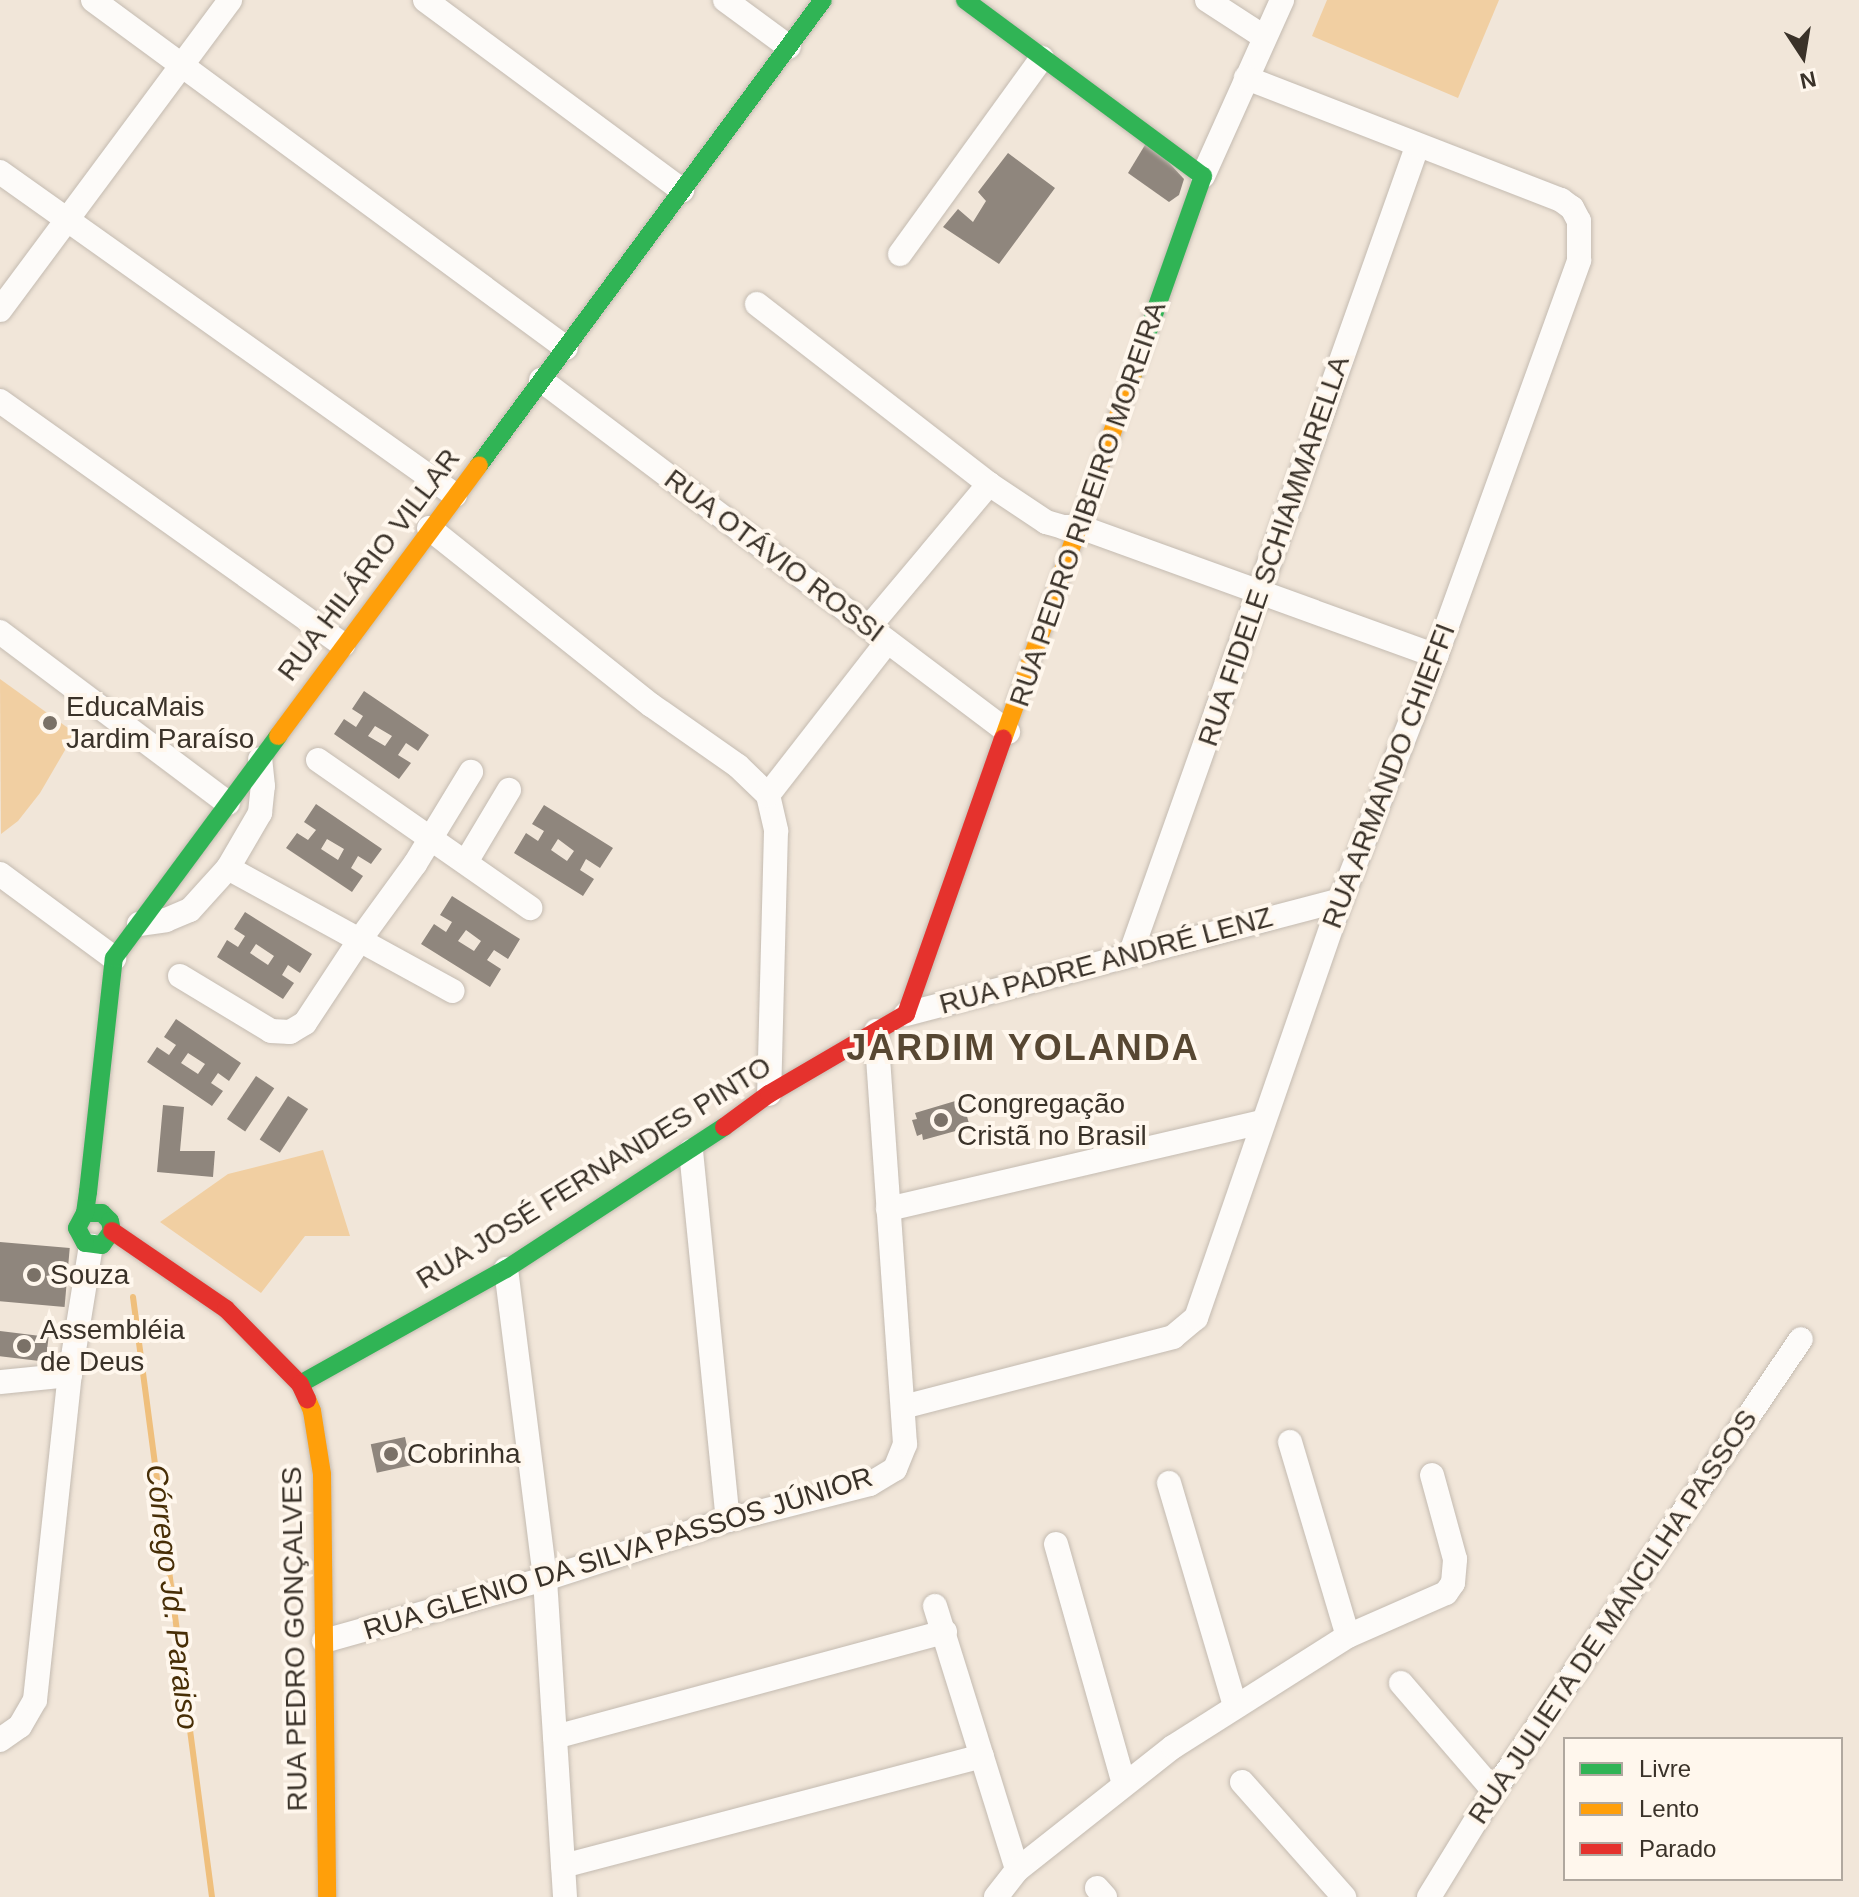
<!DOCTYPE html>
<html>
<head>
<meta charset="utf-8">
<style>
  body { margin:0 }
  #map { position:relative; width:1859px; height:1897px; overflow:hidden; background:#f1e6d9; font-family:Helvetica,sans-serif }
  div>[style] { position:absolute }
  .green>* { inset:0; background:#f1cfa2 }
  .stream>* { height:6px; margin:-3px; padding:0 3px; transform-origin:3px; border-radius:3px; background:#efbf7c }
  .building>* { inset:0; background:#8f867d; transform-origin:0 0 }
  .roads { filter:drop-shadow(0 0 2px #c4bbb1) drop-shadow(0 0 2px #c4bbb1) }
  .street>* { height:24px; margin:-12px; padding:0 12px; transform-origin:12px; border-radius:12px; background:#fdfbf9 }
  .fast>* { height:18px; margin:-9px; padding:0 9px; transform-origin:9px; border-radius:9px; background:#30b455 }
  .slow>* { height:18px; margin:-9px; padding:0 9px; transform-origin:9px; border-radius:9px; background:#ff9f0a }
  .jam>* { height:18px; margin:-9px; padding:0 9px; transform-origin:9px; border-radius:9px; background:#e5322d }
  .dots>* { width:22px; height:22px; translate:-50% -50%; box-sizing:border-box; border:4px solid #fff7ed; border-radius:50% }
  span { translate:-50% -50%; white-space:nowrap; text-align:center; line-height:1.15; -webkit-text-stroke:8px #fff7ed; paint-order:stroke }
  .street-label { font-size:28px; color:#3a3229 }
  .poi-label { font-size:28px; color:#3a3229 }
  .left { translate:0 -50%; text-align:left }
  .water-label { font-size:30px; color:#472e06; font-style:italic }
  .district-label { font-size:36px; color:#574732; font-weight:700; letter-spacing:2px }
  .legend { position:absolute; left:1563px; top:1737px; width:280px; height:144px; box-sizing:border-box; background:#fff7ed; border:2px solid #b0a89f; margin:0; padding:10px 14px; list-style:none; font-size:24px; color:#3a3229 }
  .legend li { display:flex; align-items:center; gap:16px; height:40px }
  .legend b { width:40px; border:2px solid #b0a89f }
  .north { position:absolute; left:1763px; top:16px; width:80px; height:80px; -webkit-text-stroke:6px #fff7ed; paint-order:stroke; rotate:168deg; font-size:22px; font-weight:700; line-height:32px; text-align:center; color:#3a3229 }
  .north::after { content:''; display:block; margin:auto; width:28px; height:36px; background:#3a3229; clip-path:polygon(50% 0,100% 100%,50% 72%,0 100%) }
</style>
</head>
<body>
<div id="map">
  <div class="green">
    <div style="clip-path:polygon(1327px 0,1499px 0,1458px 98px,1312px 36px)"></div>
    <div style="clip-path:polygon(0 679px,75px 733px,40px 793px,18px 821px,1px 834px)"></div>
    <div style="clip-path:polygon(323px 1150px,350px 1236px,305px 1236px,261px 1293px,160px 1222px,228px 1174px)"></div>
  </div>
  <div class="stream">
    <div style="left:133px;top:1297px;width:605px;rotate:82.5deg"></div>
  </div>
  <div class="building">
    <div style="clip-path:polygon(1148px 140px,1184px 179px,1179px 195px,1169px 202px,1128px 173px)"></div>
    <div style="clip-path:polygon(1008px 153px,1055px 188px,999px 264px,943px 227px,958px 209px,973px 222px,986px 201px,978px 192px)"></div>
    <div style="clip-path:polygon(evenodd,364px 691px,429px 735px,418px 751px,406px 743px,398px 755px,411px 763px,399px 779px,334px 734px,344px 719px,356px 727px,363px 716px,352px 709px,364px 691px,375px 726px,392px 736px,385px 746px,368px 736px,375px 726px)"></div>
    <div style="clip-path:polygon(evenodd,316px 804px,382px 849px,371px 864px,358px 856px,351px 868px,363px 876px,352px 892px,286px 848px,297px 833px,308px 840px,316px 830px,304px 822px,316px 804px,327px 839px,344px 849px,338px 860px,321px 849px,327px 839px)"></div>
    <div style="clip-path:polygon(evenodd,544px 805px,613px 848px,600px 868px,586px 859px,580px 870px,594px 879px,583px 896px,514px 853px,526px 833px,538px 841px,544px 831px,532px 824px,544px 805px,558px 839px,574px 851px,567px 861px,551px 850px,558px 839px)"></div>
    <div style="clip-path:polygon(evenodd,452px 896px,520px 939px,508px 959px,494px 950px,487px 960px,501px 969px,490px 987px,421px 944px,434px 924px,446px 932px,452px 922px,440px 915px,452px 896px,466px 930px,481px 941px,474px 951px,458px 941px,466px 930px)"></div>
    <div style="clip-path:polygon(evenodd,245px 912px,312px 954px,300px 973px,288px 965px,282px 975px,294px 983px,283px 999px,217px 957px,227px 940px,238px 947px,245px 936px,234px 929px,245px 912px,256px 944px,274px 956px,268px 965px,250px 953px,256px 944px)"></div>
    <div style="clip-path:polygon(evenodd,176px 1019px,241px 1063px,229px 1081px,218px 1073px,211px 1083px,223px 1091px,212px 1106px,147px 1062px,157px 1047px,169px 1055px,176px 1045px,164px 1037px,176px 1019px,188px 1053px,205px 1064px,198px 1074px,181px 1063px,188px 1053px)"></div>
    <div style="left:256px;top:1076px;width:22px;height:52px;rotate:34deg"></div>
    <div style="left:288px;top:1096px;width:24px;height:52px;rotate:33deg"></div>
    <div style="clip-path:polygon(962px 1099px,970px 1127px,923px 1140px,922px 1134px,917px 1136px,912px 1120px,917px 1119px,915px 1113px)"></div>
    <div style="clip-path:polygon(163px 1105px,184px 1107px,180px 1151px,215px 1151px,213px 1177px,157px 1172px)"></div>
    <div style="left:0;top:1242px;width:70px;height:59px;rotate:5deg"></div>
    <div style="left:0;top:1331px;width:49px;height:25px;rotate:7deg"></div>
    <div style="left:405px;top:1437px;width:29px;height:35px;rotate:78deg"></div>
  </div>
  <div class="roads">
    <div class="street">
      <div style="left:93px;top:0;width:587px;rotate:36.34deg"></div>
      <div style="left:425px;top:0;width:320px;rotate:36.5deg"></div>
      <div style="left:725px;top:0;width:79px;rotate:36.3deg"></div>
      <div style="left:1207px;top:0;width:68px;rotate:33deg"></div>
      <div style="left:0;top:172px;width:558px;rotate:35.37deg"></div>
      <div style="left:1203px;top:176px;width:193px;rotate:-65.8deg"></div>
      <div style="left:900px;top:254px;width:242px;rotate:-54.1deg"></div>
      <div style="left:757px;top:304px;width:294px;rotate:37.8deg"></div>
      <div style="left:989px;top:484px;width:69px;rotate:33.7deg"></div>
      <div style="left:1046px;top:522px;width:18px;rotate:16deg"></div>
      <div style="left:1063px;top:527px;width:17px"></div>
      <div style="left:1080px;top:527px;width:379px;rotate:19.9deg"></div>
      <div style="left:0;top:310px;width:386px;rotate:-53.4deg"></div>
      <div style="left:541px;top:380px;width:585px;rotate:37.01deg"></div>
      <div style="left:0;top:401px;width:421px;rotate:35.4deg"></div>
      <div style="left:429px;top:528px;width:284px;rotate:38.6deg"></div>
      <div style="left:651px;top:705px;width:106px;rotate:35deg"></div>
      <div style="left:738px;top:766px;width:42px;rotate:44deg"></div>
      <div style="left:768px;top:795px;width:37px;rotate:77deg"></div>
      <div style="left:776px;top:831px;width:263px;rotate:91.5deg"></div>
      <div style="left:869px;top:627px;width:187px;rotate:-50deg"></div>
      <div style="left:0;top:632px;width:285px;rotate:36.9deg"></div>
      <div style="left:318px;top:760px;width:259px;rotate:34.9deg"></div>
      <div style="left:768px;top:795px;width:194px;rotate:-52.1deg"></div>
      <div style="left:466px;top:862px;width:84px;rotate:-59.2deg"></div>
      <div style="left:228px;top:868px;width:256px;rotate:28.7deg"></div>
      <div style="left:0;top:874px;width:142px;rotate:36.4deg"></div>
      <div style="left:139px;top:924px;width:27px;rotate:-8deg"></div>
      <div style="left:166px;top:920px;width:26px;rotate:-23deg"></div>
      <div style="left:190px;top:910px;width:57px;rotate:-47.9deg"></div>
      <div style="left:228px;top:868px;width:64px;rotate:-59.8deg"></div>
      <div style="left:260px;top:813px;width:27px;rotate:-84deg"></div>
      <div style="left:263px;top:786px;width:27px;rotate:-96deg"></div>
      <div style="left:1130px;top:955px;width:857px;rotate:-70.45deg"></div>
      <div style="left:180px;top:976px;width:106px;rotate:31.1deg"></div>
      <div style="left:271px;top:1031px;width:19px;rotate:3deg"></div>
      <div style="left:290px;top:1032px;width:17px;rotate:-31deg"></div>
      <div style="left:305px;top:1023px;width:102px;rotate:-56.6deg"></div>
      <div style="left:361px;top:938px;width:92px;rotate:-53.9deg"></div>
      <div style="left:415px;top:864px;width:108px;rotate:-58.7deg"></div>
      <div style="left:906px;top:1014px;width:450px;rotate:-14.7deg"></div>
      <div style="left:691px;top:1151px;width:371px;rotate:84.3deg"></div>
      <div style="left:888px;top:1209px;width:384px;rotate:-13.1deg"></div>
      <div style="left:506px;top:1269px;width:312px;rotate:82.8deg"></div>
      <div style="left:545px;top:1579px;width:319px;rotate:86.4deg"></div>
      <div style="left:0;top:1382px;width:70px;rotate:-5.7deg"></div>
      <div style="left:903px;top:1407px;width:279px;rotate:-14.5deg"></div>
      <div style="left:1173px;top:1337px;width:30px;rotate:-40deg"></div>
      <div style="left:1196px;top:1318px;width:442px;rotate:-70.9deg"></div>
      <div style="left:1341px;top:900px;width:262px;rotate:-68.7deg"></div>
      <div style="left:1436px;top:656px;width:421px;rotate:-70.1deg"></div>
      <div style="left:1579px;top:260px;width:39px;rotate:-90deg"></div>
      <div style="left:1579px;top:221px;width:15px;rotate:-118deg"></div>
      <div style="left:1572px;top:208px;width:14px;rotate:-144deg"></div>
      <div style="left:1561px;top:200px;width:338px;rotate:-158.8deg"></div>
      <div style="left:1290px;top:1442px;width:202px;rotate:73.4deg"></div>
      <div style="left:1169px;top:1483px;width:233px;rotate:73.5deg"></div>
      <div style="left:1056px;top:1544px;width:249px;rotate:74.2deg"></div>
      <div style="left:935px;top:1606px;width:276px;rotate:72.7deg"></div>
      <div style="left:324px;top:1641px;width:230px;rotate:-15.7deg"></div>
      <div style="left:545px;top:1579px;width:192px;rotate:-17.9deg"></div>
      <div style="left:728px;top:1520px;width:146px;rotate:-14.2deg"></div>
      <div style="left:870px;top:1484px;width:29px;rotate:-31deg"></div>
      <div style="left:895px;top:1469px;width:27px;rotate:-68deg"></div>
      <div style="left:905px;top:1444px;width:414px;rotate:-94deg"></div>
      <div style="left:1401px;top:1683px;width:143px;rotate:49.3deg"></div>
      <div style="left:555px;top:1737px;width:404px;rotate:-15.1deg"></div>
      <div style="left:0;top:1740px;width:24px;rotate:-35deg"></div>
      <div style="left:20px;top:1726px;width:30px;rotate:-60deg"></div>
      <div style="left:35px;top:1700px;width:327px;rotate:-83.9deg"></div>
      <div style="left:70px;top:1375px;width:131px;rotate:-80.8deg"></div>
      <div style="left:1242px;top:1782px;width:154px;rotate:48.4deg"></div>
      <div style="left:563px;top:1866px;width:433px;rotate:-14.7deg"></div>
      <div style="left:1097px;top:1888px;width:12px;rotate:48deg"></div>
      <div style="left:996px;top:1897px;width:34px;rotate:-52deg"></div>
      <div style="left:1017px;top:1870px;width:199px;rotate:-38.3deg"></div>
      <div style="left:1173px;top:1747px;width:207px;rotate:-32.4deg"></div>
      <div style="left:1348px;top:1636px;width:107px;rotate:-23.7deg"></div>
      <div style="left:1446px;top:1593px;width:12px;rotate:-55deg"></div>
      <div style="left:1453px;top:1583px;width:24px;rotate:-85deg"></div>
      <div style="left:1455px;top:1559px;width:87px;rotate:-105.3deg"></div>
      <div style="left:1429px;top:1897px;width:124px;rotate:-58.5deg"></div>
      <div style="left:1494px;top:1791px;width:546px;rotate:-55.82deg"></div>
    </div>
    <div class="fast">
      <div style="left:965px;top:0;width:296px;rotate:36.5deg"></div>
      <div style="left:1203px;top:176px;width:210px;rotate:109.5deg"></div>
      <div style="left:479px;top:465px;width:578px;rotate:-53.51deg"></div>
      <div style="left:85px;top:1213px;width:17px"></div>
      <div style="left:102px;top:1213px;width:11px;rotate:45deg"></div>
      <div style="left:110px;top:1221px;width:10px;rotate:79deg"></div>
      <div style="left:112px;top:1231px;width:17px;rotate:126deg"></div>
      <div style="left:102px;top:1245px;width:17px;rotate:-173deg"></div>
      <div style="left:85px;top:1243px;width:17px;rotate:-118deg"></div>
      <div style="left:77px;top:1228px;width:17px;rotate:-62deg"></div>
      <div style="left:85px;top:1213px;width:21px;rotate:-82deg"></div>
      <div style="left:88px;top:1192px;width:235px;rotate:-83.7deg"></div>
      <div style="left:114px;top:958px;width:276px;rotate:-53.5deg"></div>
      <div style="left:300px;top:1384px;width:236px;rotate:-29.2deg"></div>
      <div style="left:506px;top:1269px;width:260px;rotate:-33.1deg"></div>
    </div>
    <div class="slow">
      <div style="left:278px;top:736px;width:337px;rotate:-53.4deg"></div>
      <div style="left:1003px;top:739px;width:387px;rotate:-70.4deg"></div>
      <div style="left:307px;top:1399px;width:13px;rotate:67deg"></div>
      <div style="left:312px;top:1411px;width:64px;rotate:81deg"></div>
      <div style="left:322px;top:1474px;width:423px;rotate:89.3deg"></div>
    </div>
    <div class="jam">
      <div style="left:724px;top:1127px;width:56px;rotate:-36.3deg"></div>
      <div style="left:769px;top:1094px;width:159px;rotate:-30.3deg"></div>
      <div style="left:906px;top:1014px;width:292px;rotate:-70.6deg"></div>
      <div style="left:112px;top:1231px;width:138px;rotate:34.4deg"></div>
      <div style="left:226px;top:1309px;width:105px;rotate:45.4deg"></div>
      <div style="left:300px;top:1384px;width:17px;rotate:65deg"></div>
    </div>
  </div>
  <div class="dots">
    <div style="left:50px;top:723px;background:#7a7167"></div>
    <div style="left:941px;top:1120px;background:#7a7167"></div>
    <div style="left:34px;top:1275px;background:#7a7167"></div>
    <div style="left:24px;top:1346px;background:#7a7167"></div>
    <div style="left:391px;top:1454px;background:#7a7167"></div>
  </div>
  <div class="street-label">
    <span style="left:1088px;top:504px;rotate:-71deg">RUA PEDRO RIBEIRO MOREIRA</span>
    <span style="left:1274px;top:551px;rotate:-71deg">RUA FIDELE SCHIAMMARELLA</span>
    <span style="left:774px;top:556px;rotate:37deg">RUA OTÁVIO ROSSI</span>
    <span style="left:369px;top:565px;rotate:-53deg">RUA HILÁRIO VILLAR</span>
    <span style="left:1389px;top:776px;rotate:-69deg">RUA ARMANDO CHIEFFI</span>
    <span style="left:1106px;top:961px;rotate:-15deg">RUA PADRE ANDRÉ LENZ</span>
    <span style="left:594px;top:1173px;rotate:-32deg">RUA JOSÉ FERNANDES PINTO</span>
    <span style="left:618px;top:1554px;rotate:-17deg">RUA GLENIO DA SILVA PASSOS JÚNIOR</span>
    <span style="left:1613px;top:1617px;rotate:-56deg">RUA JULIETA DE MANCILHA PASSOS</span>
    <span style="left:295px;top:1639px;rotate:-91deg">RUA PEDRO GONÇALVES</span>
  </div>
  <div class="poi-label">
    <span class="left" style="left:66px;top:723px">EducaMais<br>Jardim Paraíso</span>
    <span class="left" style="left:957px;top:1120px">Congregação<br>Cristã no Brasil</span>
    <span class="left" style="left:50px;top:1275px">Souza</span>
    <span class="left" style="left:40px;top:1346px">Assembléia<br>de Deus</span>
    <span class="left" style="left:407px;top:1454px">Cobrinha</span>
  </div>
  <div class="water-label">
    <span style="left:172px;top:1597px;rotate:83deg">Córrego Jd. Paraiso</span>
  </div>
  <div class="district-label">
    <span style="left:1023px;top:1048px">JARDIM YOLANDA</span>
  </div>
  <ul class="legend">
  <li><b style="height:10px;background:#30b455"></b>Livre</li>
  <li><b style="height:10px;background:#ff9f0a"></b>Lento</li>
  <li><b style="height:10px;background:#e5322d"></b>Parado</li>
  </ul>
  <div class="north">N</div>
</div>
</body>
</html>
